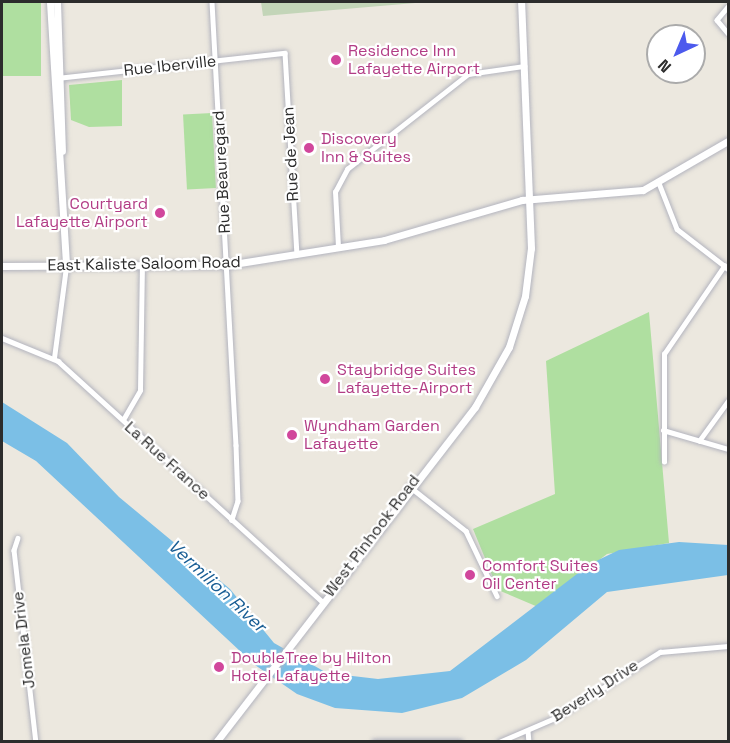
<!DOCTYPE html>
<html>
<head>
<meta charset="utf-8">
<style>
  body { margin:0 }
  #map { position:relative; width:730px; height:743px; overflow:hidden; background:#ece8df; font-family:"Space Grotesk",sans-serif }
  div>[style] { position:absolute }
  .green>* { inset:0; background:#afdfa0; transform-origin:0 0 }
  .cemetery>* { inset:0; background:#c3d5b8 }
  .water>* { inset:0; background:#7bbfe6 }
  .roads { filter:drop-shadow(0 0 2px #b3b4be) drop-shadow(0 0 2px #b3b4be) }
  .street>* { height:4.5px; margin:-2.25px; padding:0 2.25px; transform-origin:2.25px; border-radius:2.25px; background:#fff }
  .secondary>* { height:7px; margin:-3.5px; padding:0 3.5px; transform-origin:3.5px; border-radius:3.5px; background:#fff }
  .dots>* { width:16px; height:16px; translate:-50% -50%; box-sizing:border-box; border:3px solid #fff; border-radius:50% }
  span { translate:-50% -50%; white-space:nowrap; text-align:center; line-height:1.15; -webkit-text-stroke:4.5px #fff; paint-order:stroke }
  .hotel-label { font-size:16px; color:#b23c85 }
  .left { translate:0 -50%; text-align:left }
  .right { translate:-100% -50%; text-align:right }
  .street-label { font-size:16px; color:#2c2c2c }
  .water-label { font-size:18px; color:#185d94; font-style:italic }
  .frame { position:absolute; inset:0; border:3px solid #2c2c2c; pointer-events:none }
  .north { position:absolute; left:646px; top:24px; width:60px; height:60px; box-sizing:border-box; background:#fff; border:2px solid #ababab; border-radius:50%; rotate:224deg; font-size:16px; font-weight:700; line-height:24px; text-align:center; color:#2c2c2c }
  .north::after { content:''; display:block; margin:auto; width:21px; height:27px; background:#4c5aed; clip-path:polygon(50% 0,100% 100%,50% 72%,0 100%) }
</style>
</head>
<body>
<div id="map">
  <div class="green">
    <div style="left:2px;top:2px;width:39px;height:74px"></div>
    <div style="clip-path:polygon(122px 80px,122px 126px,89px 127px,71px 120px,69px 85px)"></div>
    <div style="left:212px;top:113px;width:75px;height:29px;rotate:87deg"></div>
    <div style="clip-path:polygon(649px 312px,669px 543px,607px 554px,538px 607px,498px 590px,473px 529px,555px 494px,546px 361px)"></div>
  </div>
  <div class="cemetery">
    <div style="clip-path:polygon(261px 2px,427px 2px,263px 16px)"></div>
  </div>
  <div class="water">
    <div style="clip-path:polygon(2px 402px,67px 443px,119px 497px,230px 589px,274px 643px,327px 673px,378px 679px,450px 671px,590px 564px,619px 550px,679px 542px,728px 545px,728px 575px,607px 592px,526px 660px,462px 698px,402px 713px,335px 708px,297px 694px,255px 665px,36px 461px,2px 441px)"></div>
  </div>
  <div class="roads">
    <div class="street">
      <div style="left:212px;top:2px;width:444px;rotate:86.9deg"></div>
      <div style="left:236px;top:445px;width:56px;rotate:88deg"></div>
      <div style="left:238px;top:501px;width:20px;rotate:108deg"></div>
      <div style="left:728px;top:7px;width:17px;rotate:130deg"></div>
      <div style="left:717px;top:20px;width:17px;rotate:50deg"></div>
      <div style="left:57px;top:78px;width:229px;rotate:-6.3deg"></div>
      <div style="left:285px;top:53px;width:201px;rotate:86.6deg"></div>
      <div style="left:659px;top:183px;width:49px;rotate:68.6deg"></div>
      <div style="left:677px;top:229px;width:62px;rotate:37.8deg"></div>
      <div style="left:338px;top:247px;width:55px;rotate:-93.1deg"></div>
      <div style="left:335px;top:192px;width:26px;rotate:-62deg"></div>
      <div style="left:347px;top:169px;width:154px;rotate:-38.1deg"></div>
      <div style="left:468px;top:74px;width:57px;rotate:-8.1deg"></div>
      <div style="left:2px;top:338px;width:61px;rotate:22.3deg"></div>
      <div style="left:58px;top:361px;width:357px;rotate:42.3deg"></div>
      <div style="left:54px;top:358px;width:92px;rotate:-82.5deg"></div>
      <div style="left:123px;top:420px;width:34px;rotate:-60deg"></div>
      <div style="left:140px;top:390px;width:124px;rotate:-89.1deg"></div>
      <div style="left:663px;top:430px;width:68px;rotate:16.3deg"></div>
      <div style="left:699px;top:441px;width:49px;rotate:-54.1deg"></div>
      <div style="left:664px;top:462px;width:108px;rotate:-90deg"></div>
      <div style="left:664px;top:354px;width:107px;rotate:-55.7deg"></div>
      <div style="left:724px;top:266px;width:5px;rotate:37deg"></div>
      <div style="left:409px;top:486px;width:73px;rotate:38.3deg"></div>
      <div style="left:466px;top:531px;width:72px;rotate:64.5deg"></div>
      <div style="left:18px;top:538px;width:13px;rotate:108deg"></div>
      <div style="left:14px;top:550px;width:193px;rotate:83.5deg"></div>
      <div style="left:528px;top:731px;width:11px;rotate:85deg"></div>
      <div style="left:374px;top:742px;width:87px"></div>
      <div style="left:499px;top:742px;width:61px;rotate:-23.2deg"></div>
      <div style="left:555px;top:718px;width:124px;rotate:-32.2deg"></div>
      <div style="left:660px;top:652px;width:68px;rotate:-5deg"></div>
    </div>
    <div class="secondary">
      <div style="left:50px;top:2px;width:265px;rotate:86.5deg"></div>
      <div style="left:57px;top:2px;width:149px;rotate:88.1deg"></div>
      <div style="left:2px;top:266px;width:225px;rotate:-0.3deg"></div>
      <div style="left:227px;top:265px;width:159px;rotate:-9deg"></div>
      <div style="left:384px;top:240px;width:144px;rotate:-16.2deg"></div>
      <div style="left:522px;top:200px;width:121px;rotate:-4.7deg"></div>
      <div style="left:643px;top:190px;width:98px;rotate:-30deg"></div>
      <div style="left:216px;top:742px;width:423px;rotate:-52.3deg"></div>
      <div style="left:475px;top:407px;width:69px;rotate:-60.5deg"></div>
      <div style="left:509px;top:347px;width:53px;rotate:-72.6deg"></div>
      <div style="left:525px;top:296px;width:48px;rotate:-82.9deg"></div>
      <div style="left:531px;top:248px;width:246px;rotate:-92.3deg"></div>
    </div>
  </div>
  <div class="dots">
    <div style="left:336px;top:60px;background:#d1479c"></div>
    <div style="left:309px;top:148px;background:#d1479c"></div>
    <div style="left:160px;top:213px;background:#d1479c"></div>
    <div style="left:325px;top:379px;background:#d1479c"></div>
    <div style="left:292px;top:435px;background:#d1479c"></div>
    <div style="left:470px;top:575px;background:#d1479c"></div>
    <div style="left:219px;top:667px;background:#d1479c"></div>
  </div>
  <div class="hotel-label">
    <span class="left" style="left:348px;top:60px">Residence Inn<br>Lafayette Airport</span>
    <span class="left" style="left:321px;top:148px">Discovery<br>Inn &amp; Suites</span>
    <span class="right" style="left:148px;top:213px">Courtyard<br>Lafayette Airport</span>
    <span class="left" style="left:337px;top:379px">Staybridge Suites<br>Lafayette-Airport</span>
    <span class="left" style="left:304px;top:435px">Wyndham Garden<br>Lafayette</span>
    <span class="left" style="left:482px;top:575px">Comfort Suites<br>Oil Center</span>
    <span class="left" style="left:231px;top:667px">DoubleTree by Hilton<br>Hotel Lafayette</span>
  </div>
  <div class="street-label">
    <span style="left:170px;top:66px;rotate:-6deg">Rue Iberville</span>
    <span style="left:291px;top:154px;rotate:-93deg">Rue de Jean</span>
    <span style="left:222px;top:172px;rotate:-93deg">Rue Beauregard</span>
    <span style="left:144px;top:264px;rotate:-1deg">East Kaliste Saloom Road</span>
    <span style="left:167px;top:461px;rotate:42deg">La Rue France</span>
    <span style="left:372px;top:536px;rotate:-53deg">West Pinhook Road</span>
    <span style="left:24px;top:640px;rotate:-97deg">Jomela Drive</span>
    <span style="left:595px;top:691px;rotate:-33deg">Beverly Drive</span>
  </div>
  <div class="water-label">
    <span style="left:217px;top:586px;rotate:43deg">Vermilion River</span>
  </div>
  <div class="frame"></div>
  <div class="north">N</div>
</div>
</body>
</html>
